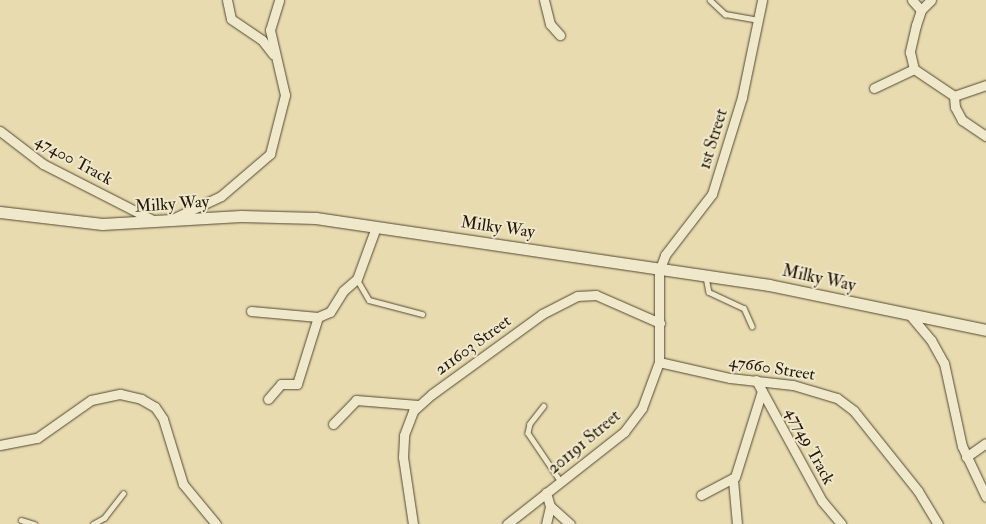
<!DOCTYPE html>
<html>
<head>
<meta charset="utf-8">
<style>
  body { margin:0 }
  #map { position:relative; width:986px; height:524px; overflow:hidden; background:#e7dbaf; font-family:"IM FELL Double Pica",serif }
  div>[style] { position:absolute }
  .roads { filter:drop-shadow(0 0 1px #544833) drop-shadow(0 0 1px #544833) }
  .service>* { height:4.5px; margin:-2.25px; padding:0 2.25px; transform-origin:2.25px; border-radius:2.25px; background:#efe8cb }
  .minor>* { height:9px; margin:-4.5px; padding:0 4.5px; transform-origin:4.5px; border-radius:4.5px; background:#efe8cb }
  .tertiary>* { height:11px; margin:-5.5px; padding:0 5.5px; transform-origin:5.5px; border-radius:5.5px; background:#efe8cb }
  span { translate:-50% -50%; white-space:nowrap; text-align:center; line-height:1.15; -webkit-text-stroke:4px #efe8cb; paint-order:stroke }
  .street-label { font-size:17px; color:#23170a }
</style>
</head>
<body>
<div id="map">
  <div class="roads">
    <div class="service">
      <div style="left:710px;top:0;width:21px;rotate:43deg"></div>
      <div style="left:725px;top:14px;width:34px;rotate:10deg"></div>
      <div style="left:706px;top:277px;width:15px;rotate:79deg"></div>
      <div style="left:709px;top:292px;width:38px;rotate:25deg"></div>
      <div style="left:744px;top:308px;width:20px;rotate:66deg"></div>
      <div style="left:357px;top:279px;width:24px;rotate:60deg"></div>
      <div style="left:369px;top:300px;width:55px;rotate:14.8deg"></div>
      <div style="left:544px;top:406px;width:23px;rotate:128deg"></div>
      <div style="left:530px;top:424px;width:9px;rotate:103deg"></div>
      <div style="left:528px;top:433px;width:59px;rotate:56deg"></div>
      <div style="left:21px;top:520px;width:14px;rotate:17deg"></div>
      <div style="left:93px;top:524px;width:13px;rotate:-29deg"></div>
      <div style="left:104px;top:518px;width:31px;rotate:-52deg"></div>
    </div>
    <div class="minor">
      <div style="left:227px;top:0;width:19px;rotate:78deg"></div>
      <div style="left:231px;top:19px;width:37px;rotate:34deg"></div>
      <div style="left:262px;top:40px;width:18px;rotate:52deg"></div>
      <div style="left:544px;top:0;width:25px;rotate:76deg"></div>
      <div style="left:550px;top:24px;width:15px;rotate:48deg"></div>
      <div style="left:912px;top:0;width:13px;rotate:48deg"></div>
      <div style="left:931px;top:0;width:14px;rotate:135deg"></div>
      <div style="left:921px;top:10px;width:16px;rotate:108deg"></div>
      <div style="left:916px;top:25px;width:28px;rotate:103deg"></div>
      <div style="left:910px;top:52px;width:17px;rotate:77deg"></div>
      <div style="left:914px;top:69px;width:48px;rotate:34deg"></div>
      <div style="left:954px;top:96px;width:34px;rotate:-19deg"></div>
      <div style="left:874px;top:88px;width:44px;rotate:-25.4deg"></div>
      <div style="left:954px;top:96px;width:11px;rotate:85deg"></div>
      <div style="left:955px;top:107px;width:15px;rotate:62deg"></div>
      <div style="left:962px;top:120px;width:29px;rotate:34deg"></div>
      <div style="left:0;top:131px;width:54px;rotate:37.5deg"></div>
      <div style="left:43px;top:164px;width:126px;rotate:27deg"></div>
      <div style="left:172px;top:219px;width:54px;rotate:-25.1deg"></div>
      <div style="left:221px;top:196px;width:65px;rotate:-40.6deg"></div>
      <div style="left:270px;top:154px;width:61px;rotate:-75.7deg"></div>
      <div style="left:285px;top:95px;width:67px;rotate:-103deg"></div>
      <div style="left:270px;top:30px;width:31px;rotate:-73deg"></div>
      <div style="left:251px;top:311px;width:67px;rotate:5.1deg"></div>
      <div style="left:318px;top:317px;width:13px;rotate:-23deg"></div>
      <div style="left:330px;top:312px;width:25px;rotate:-58deg"></div>
      <div style="left:343px;top:291px;width:18px;rotate:-41deg"></div>
      <div style="left:357px;top:279px;width:55px;rotate:-69.9deg"></div>
      <div style="left:910px;top:315px;width:33px;rotate:50deg"></div>
      <div style="left:931px;top:340px;width:26px;rotate:61deg"></div>
      <div style="left:944px;top:363px;width:85px;rotate:77.8deg"></div>
      <div style="left:962px;top:446px;width:56px;rotate:64.8deg"></div>
      <div style="left:659px;top:362px;width:73px;rotate:12.7deg"></div>
      <div style="left:730px;top:378px;width:63px;rotate:6.3deg"></div>
      <div style="left:793px;top:385px;width:46px;rotate:16.5deg"></div>
      <div style="left:837px;top:398px;width:21px;rotate:37deg"></div>
      <div style="left:854px;top:411px;width:102px;rotate:51.3deg"></div>
      <div style="left:918px;top:491px;width:39px;rotate:59deg"></div>
      <div style="left:756px;top:380px;width:138px;rotate:61.4deg"></div>
      <div style="left:822px;top:501px;width:30px;rotate:50deg"></div>
      <div style="left:268px;top:399px;width:20px;rotate:-49deg"></div>
      <div style="left:281px;top:384px;width:16px"></div>
      <div style="left:297px;top:384px;width:70px;rotate:-72.6deg"></div>
      <div style="left:333px;top:424px;width:33px;rotate:-46deg"></div>
      <div style="left:356px;top:400px;width:62px;rotate:4.6deg"></div>
      <div style="left:0;top:445px;width:38px;rotate:-11deg"></div>
      <div style="left:37px;top:438px;width:66px;rotate:-35.1deg"></div>
      <div style="left:91px;top:400px;width:30px;rotate:-12deg"></div>
      <div style="left:120px;top:394px;width:22px;rotate:13deg"></div>
      <div style="left:141px;top:399px;width:16px;rotate:30deg"></div>
      <div style="left:155px;top:407px;width:14px;rotate:56deg"></div>
      <div style="left:163px;top:419px;width:68px;rotate:72.9deg"></div>
      <div style="left:183px;top:484px;width:52px;rotate:50.5deg"></div>
      <div style="left:966px;top:457px;width:24px;rotate:-35deg"></div>
      <div style="left:733px;top:480px;width:44px;rotate:84.8deg"></div>
      <div style="left:701px;top:495px;width:38px;rotate:-28deg"></div>
      <div style="left:735px;top:477px;width:90px;rotate:-72.6deg"></div>
      <div style="left:550px;top:506px;width:27px;rotate:42deg"></div>
      <div style="left:413px;top:524px;width:68px;rotate:-98.5deg"></div>
      <div style="left:403px;top:457px;width:22px;rotate:-87deg"></div>
      <div style="left:404px;top:435px;width:26px;rotate:-69deg"></div>
      <div style="left:413px;top:411px;width:25px;rotate:-42deg"></div>
      <div style="left:432px;top:394px;width:136px;rotate:-36deg"></div>
      <div style="left:542px;top:314px;width:39px;rotate:-27deg"></div>
      <div style="left:577px;top:296px;width:19px;rotate:-3deg"></div>
      <div style="left:596px;top:295px;width:70px;rotate:23.6deg"></div>
      <div style="left:507px;top:524px;width:149px;rotate:-38.2deg"></div>
      <div style="left:624px;top:432px;width:30px;rotate:-53deg"></div>
      <div style="left:642px;top:408px;width:49px;rotate:-69.7deg"></div>
      <div style="left:659px;top:362px;width:91px;rotate:-90deg"></div>
      <div style="left:659px;top:271px;width:17px;rotate:-69deg"></div>
      <div style="left:665px;top:255px;width:77px;rotate:-52.4deg"></div>
      <div style="left:712px;top:194px;width:102px;rotate:-72.8deg"></div>
      <div style="left:742px;top:97px;width:99px;rotate:-78.3deg"></div>
      <div style="left:546px;top:524px;width:18px;rotate:-77deg"></div>
      <div style="left:550px;top:506px;width:14px;rotate:-107deg"></div>
    </div>
    <div class="tertiary">
      <div style="left:0;top:212px;width:103px;rotate:6.7deg"></div>
      <div style="left:102px;top:224px;width:139px;rotate:-3.3deg"></div>
      <div style="left:241px;top:216px;width:75px;rotate:1.5deg"></div>
      <div style="left:316px;top:218px;width:458px;rotate:8.4deg"></div>
      <div style="left:769px;top:285px;width:222px;rotate:11.7deg"></div>
    </div>
  </div>
  <div class="street-label">
    <span style="left:713px;top:139px;rotate:-73deg">1st Street</span>
    <span style="left:74px;top:160px;rotate:29deg">47400 Track</span>
    <span style="left:172px;top:204px;rotate:-4deg">Milky Way</span>
    <span style="left:498px;top:227px;rotate:8deg">Milky Way</span>
    <span style="left:819px;top:278px;rotate:12deg">Milky Way</span>
    <span style="left:473px;top:345px;rotate:-36deg">211603 Street</span>
    <span style="left:772px;top:368px;rotate:9deg">47660 Street</span>
    <span style="left:584px;top:442px;rotate:-40deg">201191 Street</span>
    <span style="left:810px;top:446px;rotate:62deg">47749 Track</span>
  </div>
</div>
</body>
</html>
